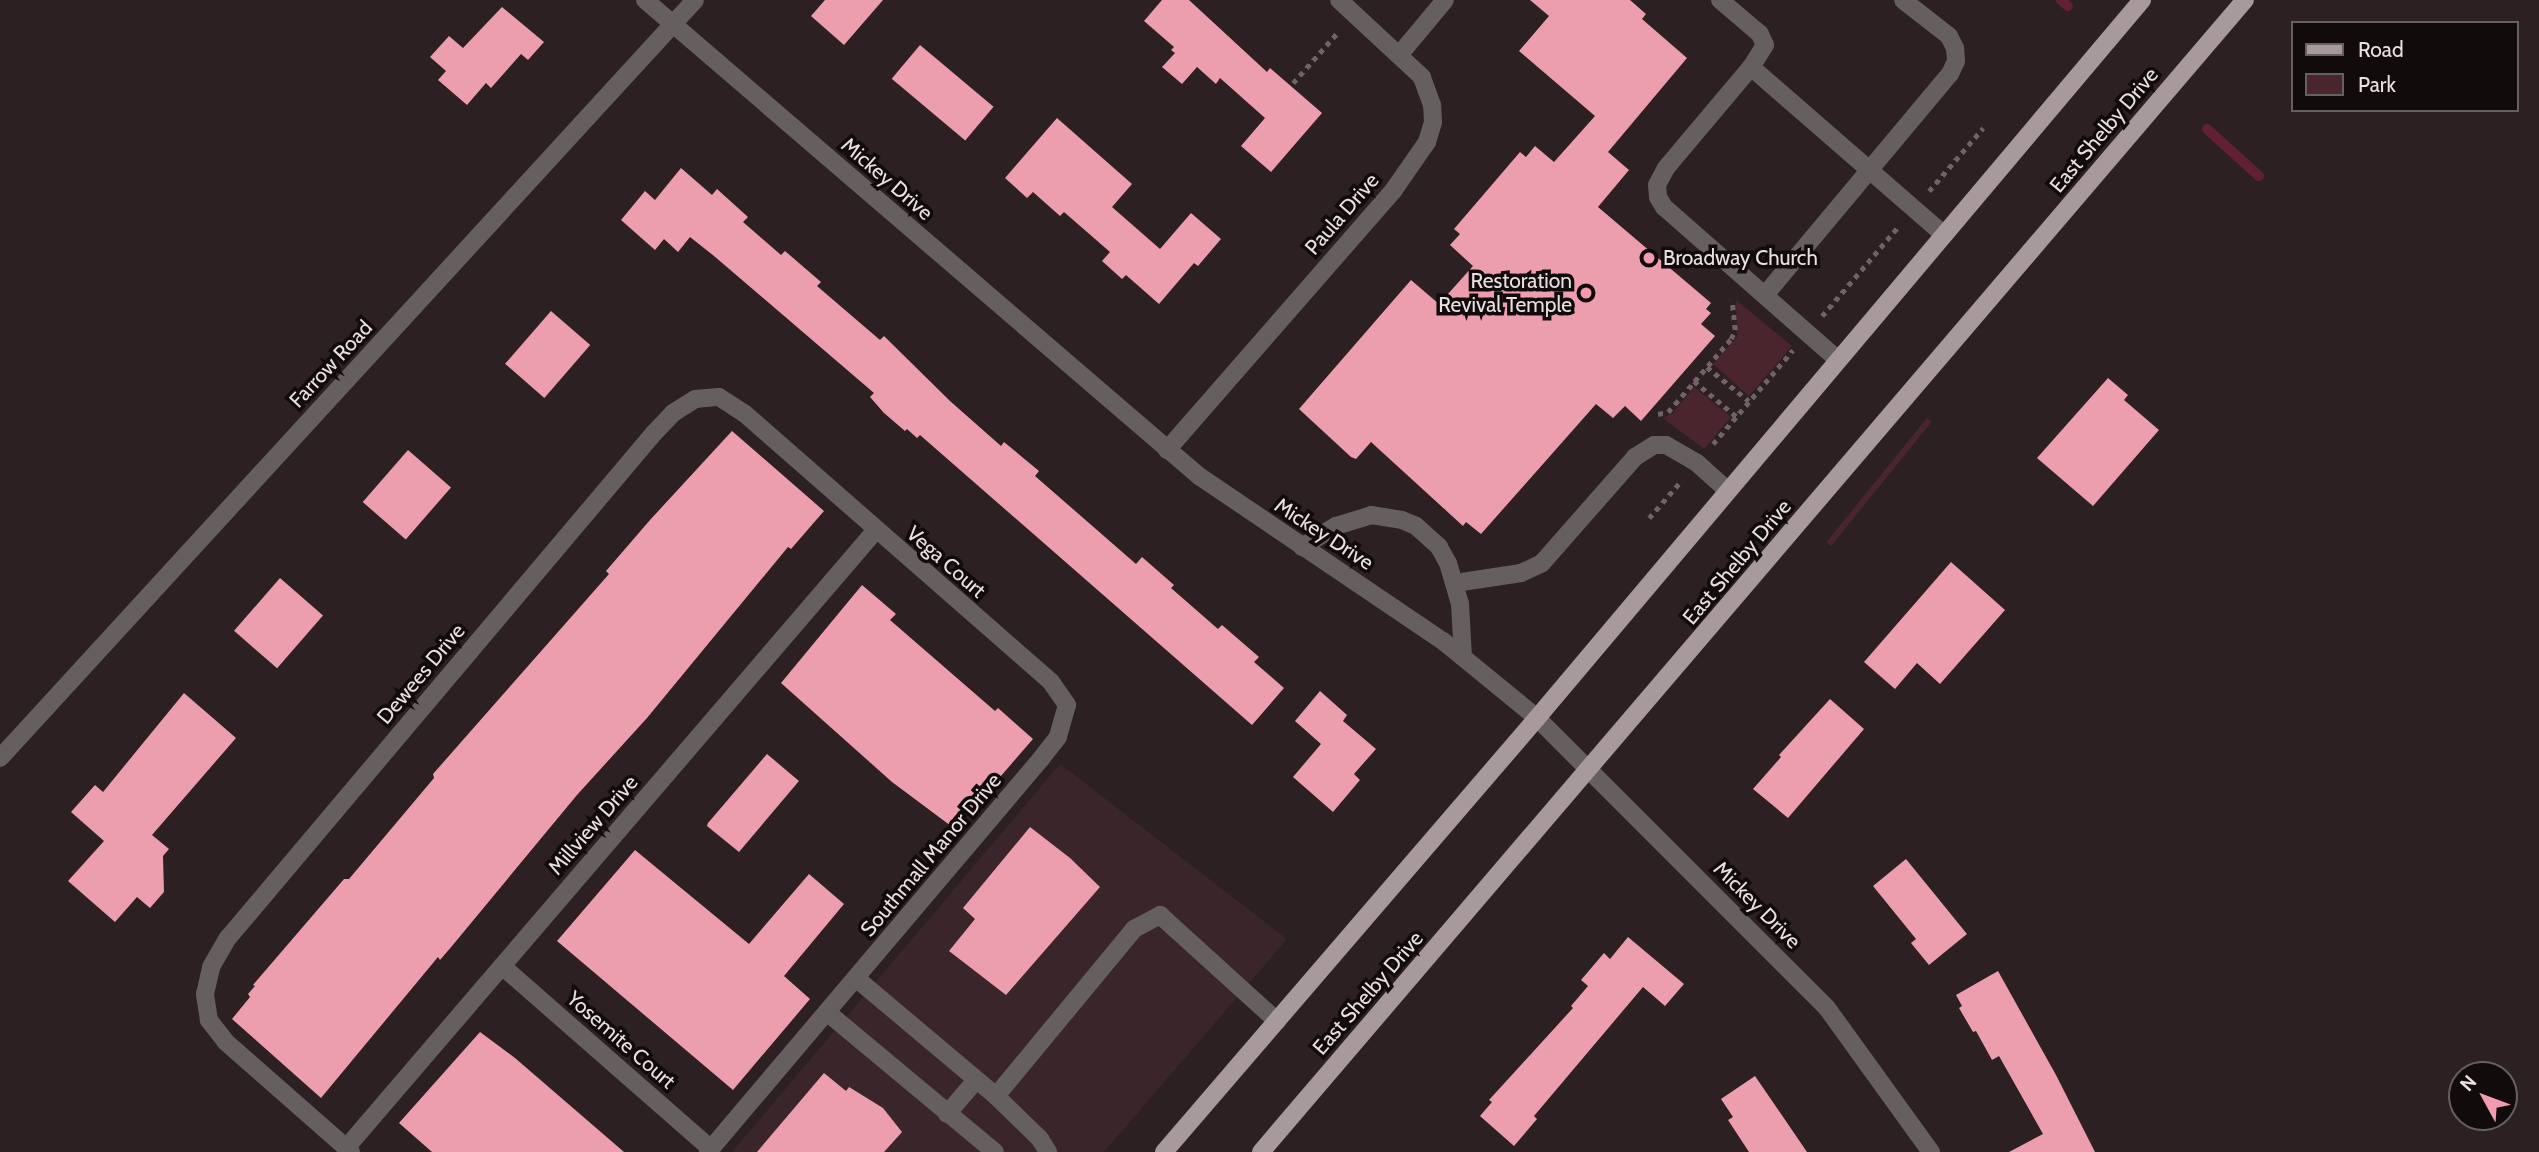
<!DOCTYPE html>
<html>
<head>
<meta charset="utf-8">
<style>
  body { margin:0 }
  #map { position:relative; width:2539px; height:1152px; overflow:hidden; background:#2d2022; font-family:Cabin,sans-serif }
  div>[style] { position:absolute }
  .built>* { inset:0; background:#3a262a }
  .green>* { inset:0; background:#4b252e; transform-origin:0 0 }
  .stream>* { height:10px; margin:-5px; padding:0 5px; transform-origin:5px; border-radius:5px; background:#622034 }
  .building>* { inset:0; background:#ec9dae; transform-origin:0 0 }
  .path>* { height:4.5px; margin-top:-2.25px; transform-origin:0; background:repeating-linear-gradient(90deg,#6f6365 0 5px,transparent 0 10px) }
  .minor>* { height:18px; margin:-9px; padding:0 9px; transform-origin:9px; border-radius:9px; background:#665f60 }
  .major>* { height:18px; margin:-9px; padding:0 9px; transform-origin:9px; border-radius:9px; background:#a8999c }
  .dots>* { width:19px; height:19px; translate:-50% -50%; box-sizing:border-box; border:4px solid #110b0c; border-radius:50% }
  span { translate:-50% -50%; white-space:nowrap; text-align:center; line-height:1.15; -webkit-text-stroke:7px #110b0c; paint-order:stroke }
  .street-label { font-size:21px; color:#e9e0e1 }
  .poi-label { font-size:21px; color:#e9e0e1 }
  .left { translate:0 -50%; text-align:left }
  .right { translate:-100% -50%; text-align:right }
  .legend { position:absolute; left:2291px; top:21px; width:228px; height:91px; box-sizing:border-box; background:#110b0c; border:2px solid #676061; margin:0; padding:9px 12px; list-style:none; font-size:21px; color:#e9e0e1 }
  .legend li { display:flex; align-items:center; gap:14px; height:35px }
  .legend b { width:35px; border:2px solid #676061 }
  .north { position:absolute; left:2448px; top:1061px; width:70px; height:70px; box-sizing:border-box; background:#110b0c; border:2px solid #676061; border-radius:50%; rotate:311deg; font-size:19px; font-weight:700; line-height:28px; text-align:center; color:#e9e0e1 }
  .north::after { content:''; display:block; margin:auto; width:24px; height:32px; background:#f29aae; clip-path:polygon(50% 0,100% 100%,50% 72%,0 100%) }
</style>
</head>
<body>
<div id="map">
  <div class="built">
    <div style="clip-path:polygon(1060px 764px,1287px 939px,1104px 1152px,732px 1152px)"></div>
  </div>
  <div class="green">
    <div style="clip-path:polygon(1736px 300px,1792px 346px,1749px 396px,1713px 364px,1737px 337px)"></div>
    <div style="clip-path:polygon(1694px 387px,1731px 417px,1704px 449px,1663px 418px,1673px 413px)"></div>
    <div style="left:1927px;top:418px;width:6px;height:160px;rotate:39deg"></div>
  </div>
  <div class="stream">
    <div style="left:2061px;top:0;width:9px;rotate:41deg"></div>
    <div style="left:2207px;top:129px;width:70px;rotate:42.1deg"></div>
  </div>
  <div class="building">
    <div style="clip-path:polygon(825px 0,883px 0,844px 45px,811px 16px)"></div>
    <div style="clip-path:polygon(1162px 0,1189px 0,1267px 72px,1270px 68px,1322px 113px,1271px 172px,1241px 146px,1265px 118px,1220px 78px,1216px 84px,1197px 67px,1182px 84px,1162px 67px,1175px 53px,1171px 50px,1174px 47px,1144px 21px)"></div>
    <div style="clip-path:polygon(1530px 0,1630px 0,1646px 14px,1642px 19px,1687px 58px,1608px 152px,1629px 170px,1598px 207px,1711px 303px,1706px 309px,1711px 313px,1701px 324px,1715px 336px,1641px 421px,1625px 406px,1613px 418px,1596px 404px,1481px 534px,1466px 522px,1463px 526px,1371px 442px,1356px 459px,1351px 457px,1299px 409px,1411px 280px,1439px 304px,1473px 266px,1450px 245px,1460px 234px,1454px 229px,1520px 152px,1526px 157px,1535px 146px,1554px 162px,1595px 116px,1519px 51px,1549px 16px)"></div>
    <div style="clip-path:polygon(502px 7px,544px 42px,528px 60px,521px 54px,491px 88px,486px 83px,467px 105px,438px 80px,446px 71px,430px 57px,449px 36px,463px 48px)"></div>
    <div style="left:920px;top:45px;width:96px;height:44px;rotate:40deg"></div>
    <div style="clip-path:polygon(1057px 118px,1132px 184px,1112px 207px,1160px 249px,1191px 213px,1221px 239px,1198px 266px,1194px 263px,1159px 304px,1126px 275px,1122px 279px,1102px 261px,1110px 252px,1064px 212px,1060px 216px,1033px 192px,1027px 198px,1005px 178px)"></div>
    <div style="clip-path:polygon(681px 168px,712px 195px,717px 189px,748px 217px,743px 222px,781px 255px,785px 251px,821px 282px,817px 286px,880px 340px,884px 336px,950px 401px,1001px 446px,1004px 442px,1039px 471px,1035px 476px,1136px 564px,1142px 557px,1174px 585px,1171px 588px,1218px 629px,1222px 625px,1259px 657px,1254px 662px,1284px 688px,1252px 725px,920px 435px,917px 438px,907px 429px,905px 431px,884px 413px,870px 397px,874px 393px,714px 256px,690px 237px,678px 252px,664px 239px,655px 250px,621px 220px,645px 191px,655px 200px)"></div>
    <div style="left:551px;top:311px;width:52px;height:70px;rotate:41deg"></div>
    <div style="clip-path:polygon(2108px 378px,2128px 395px,2124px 400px,2159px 430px,2093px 506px,2037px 458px)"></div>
    <div style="clip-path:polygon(732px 431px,824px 511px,791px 549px,788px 547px,647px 718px,577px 795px,452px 946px,440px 960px,438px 957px,321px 1098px,232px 1019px,250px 997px,248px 994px,255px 986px,253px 985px,344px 879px,349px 879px,434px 778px,433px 774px,609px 574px,606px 571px,650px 520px)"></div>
    <div style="left:408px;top:450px;width:57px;height:69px;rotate:41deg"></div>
    <div style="clip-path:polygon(1951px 562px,2005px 610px,1940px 684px,1917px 663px,1895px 689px,1864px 662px)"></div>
    <div style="left:280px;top:578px;width:57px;height:70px;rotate:41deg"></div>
    <div style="clip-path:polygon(862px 585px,896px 614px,890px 620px,995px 711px,998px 708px,1033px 739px,955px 829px,892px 782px,781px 683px)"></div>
    <div style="clip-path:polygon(1320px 691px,1347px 715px,1343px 721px,1376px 749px,1354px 774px,1360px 780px,1333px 812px,1293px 777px,1321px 744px,1295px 721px)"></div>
    <div style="clip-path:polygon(184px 693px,236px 738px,152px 835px,169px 849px,163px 856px,164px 892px,150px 908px,137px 897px,115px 922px,68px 881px,104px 841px,71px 812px,95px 785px,103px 792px)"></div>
    <div style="clip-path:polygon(1830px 699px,1864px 729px,1788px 818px,1753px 789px,1781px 757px,1779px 755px)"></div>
    <div style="clip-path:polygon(767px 754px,799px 781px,739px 852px,707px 826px,708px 823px)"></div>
    <div style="clip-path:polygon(1030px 827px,1070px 858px,1100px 887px,1006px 995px,949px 951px,975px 919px,963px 908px)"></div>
    <div style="clip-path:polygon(635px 850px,749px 944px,809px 874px,844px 904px,784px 976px,810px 999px,733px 1090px,557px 941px)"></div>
    <div style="clip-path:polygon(1906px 859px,1967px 934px,1929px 965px,1911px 943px,1916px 939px,1873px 886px)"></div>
    <div style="clip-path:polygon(1628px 937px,1684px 984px,1665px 1006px,1643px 987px,1534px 1116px,1537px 1119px,1514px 1146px,1480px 1116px,1492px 1102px,1489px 1100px,1573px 1008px,1571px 1006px,1588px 986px,1581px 980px,1604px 953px,1610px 959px)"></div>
    <div style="clip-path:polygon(1998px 971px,2056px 1075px,2095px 1152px,2009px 1152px,2043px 1134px,1999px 1056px,1992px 1060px,1976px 1031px,1973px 1032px,1959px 1008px,1962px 1006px,1956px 995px)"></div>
    <div style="clip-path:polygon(480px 1032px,515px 1058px,624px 1152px,432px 1152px,399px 1123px)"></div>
    <div style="clip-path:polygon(824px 1073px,846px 1091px,849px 1087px,883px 1108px,902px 1132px,884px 1152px,757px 1152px)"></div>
    <div style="clip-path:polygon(1755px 1076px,1807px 1152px,1749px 1152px,1728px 1120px,1733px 1117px,1721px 1099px)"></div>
  </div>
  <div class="path">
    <div style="left:1293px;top:83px;width:69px;rotate:-48.5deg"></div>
    <div style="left:1929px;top:191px;width:83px;rotate:-49.4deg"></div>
    <div style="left:1822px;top:316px;width:117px;rotate:-49.5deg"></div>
    <div style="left:1707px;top:367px;width:54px;rotate:39deg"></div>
    <div style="left:1694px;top:381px;width:56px;rotate:39.9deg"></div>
    <div style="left:1658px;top:414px;width:10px;rotate:-11deg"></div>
    <div style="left:1668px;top:412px;width:11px;rotate:-49deg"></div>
    <div style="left:1675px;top:404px;width:86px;rotate:-49.3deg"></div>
    <div style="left:1731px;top:339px;width:10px;rotate:-66deg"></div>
    <div style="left:1735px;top:330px;width:30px;rotate:-96deg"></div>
    <div style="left:1713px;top:444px;width:123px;rotate:-49.6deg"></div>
    <div style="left:1649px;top:518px;width:50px;rotate:-49deg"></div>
  </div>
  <div class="minor">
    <div style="left:645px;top:0;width:730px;rotate:40.67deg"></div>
    <div style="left:1199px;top:476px;width:295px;rotate:34.1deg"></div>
    <div style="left:1443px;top:641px;width:122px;rotate:39.3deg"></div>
    <div style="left:1537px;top:718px;width:410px;rotate:45deg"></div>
    <div style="left:1827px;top:1008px;width:178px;rotate:54.2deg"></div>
    <div style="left:1720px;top:0;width:52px;rotate:40.4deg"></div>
    <div style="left:1760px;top:34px;width:12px;rotate:66deg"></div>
    <div style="left:1765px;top:45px;width:26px;rotate:122deg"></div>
    <div style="left:1751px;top:67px;width:132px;rotate:130.1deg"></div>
    <div style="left:1666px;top:168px;width:19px;rotate:118deg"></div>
    <div style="left:1657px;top:185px;width:12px;rotate:85deg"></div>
    <div style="left:1658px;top:197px;width:12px;rotate:59deg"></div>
    <div style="left:1664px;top:207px;width:232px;rotate:41.3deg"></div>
    <div style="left:1400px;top:54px;width:70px;rotate:-50.2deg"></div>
    <div style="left:1751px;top:67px;width:256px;rotate:41deg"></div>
    <div style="left:1765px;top:295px;width:288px;rotate:-50.1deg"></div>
    <div style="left:1950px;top:74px;width:14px;rotate:-65deg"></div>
    <div style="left:1956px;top:61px;width:13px;rotate:-94deg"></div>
    <div style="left:1955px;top:48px;width:13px;rotate:-117deg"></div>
    <div style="left:1949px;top:36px;width:58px;rotate:-142deg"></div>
    <div style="left:1167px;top:450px;width:344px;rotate:-48.9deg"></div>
    <div style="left:1393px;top:191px;width:60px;rotate:-55.2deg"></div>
    <div style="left:1427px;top:142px;width:21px;rotate:-73deg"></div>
    <div style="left:1433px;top:122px;width:17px;rotate:-93deg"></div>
    <div style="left:1432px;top:105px;width:30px;rotate:-110deg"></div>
    <div style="left:1422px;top:77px;width:113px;rotate:-137.1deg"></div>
    <div style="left:1302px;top:547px;width:40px;rotate:-32deg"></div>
    <div style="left:1336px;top:526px;width:37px;rotate:-17deg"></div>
    <div style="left:1371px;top:515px;width:31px;rotate:9deg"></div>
    <div style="left:1402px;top:520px;width:15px;rotate:23deg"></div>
    <div style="left:1416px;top:526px;width:31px;rotate:42deg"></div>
    <div style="left:1439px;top:547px;width:18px;rotate:61deg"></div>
    <div style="left:1448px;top:563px;width:43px;rotate:73.7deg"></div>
    <div style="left:1460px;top:604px;width:53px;rotate:86.8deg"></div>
    <div style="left:1455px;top:583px;width:67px;rotate:-8.6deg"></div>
    <div style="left:1521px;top:573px;width:23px;rotate:-25deg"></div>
    <div style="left:1542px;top:563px;width:141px;rotate:-48.7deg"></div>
    <div style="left:1635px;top:457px;width:22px;rotate:-32deg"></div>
    <div style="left:1654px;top:445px;width:12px"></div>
    <div style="left:1666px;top:445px;width:36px;rotate:30deg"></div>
    <div style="left:1697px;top:463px;width:40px;rotate:42deg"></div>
    <div style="left:0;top:758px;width:1028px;rotate:-47.48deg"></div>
    <div style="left:502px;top:966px;width:278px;rotate:41.2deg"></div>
    <div style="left:857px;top:979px;width:182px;rotate:40.1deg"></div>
    <div style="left:996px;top:1096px;width:62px;rotate:44.3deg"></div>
    <div style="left:1040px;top:1139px;width:15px;rotate:58deg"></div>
    <div style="left:828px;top:1013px;width:217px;rotate:39.8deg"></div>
    <div style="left:996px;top:1096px;width:217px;rotate:-50.4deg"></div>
    <div style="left:1134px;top:929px;width:30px;rotate:-28deg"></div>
    <div style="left:1160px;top:915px;width:158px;rotate:42.2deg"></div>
    <div style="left:947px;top:1114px;width:45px;rotate:-49.5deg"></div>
    <div style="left:346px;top:1148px;width:813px;rotate:-49.39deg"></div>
    <div style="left:351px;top:1152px;width:167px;rotate:-138.7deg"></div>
    <div style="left:226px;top:1042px;width:28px;rotate:-128deg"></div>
    <div style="left:209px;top:1020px;width:26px;rotate:-99deg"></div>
    <div style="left:205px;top:994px;width:28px;rotate:-77deg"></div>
    <div style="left:211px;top:967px;width:34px;rotate:-60deg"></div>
    <div style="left:228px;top:938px;width:661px;rotate:-49.85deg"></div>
    <div style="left:654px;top:433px;width:28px;rotate:-46deg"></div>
    <div style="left:673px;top:413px;width:26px;rotate:-32deg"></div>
    <div style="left:695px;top:399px;width:24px;rotate:-5deg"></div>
    <div style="left:719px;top:397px;width:30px;rotate:33deg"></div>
    <div style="left:744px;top:413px;width:408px;rotate:41.2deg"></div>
    <div style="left:1051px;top:682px;width:28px;rotate:55deg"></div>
    <div style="left:1067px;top:705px;width:33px;rotate:106deg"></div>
    <div style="left:1058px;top:737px;width:29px;rotate:128deg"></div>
    <div style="left:1040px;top:760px;width:514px;rotate:130.26deg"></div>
  </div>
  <div class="major">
    <div style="left:1164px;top:1152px;width:572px;rotate:-49.32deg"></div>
    <div style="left:1537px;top:718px;width:939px;rotate:-49.88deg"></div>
    <div style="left:1261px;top:1152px;width:1515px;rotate:-49.5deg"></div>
  </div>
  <div class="dots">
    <div style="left:1649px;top:258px;background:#f29aae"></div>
    <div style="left:1586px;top:293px;background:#f29aae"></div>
  </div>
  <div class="street-label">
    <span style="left:2104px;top:130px;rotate:-50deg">East Shelby Drive</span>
    <span style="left:887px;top:179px;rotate:41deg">Mickey Drive</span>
    <span style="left:1342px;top:214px;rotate:-49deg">Paula Drive</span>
    <span style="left:331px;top:364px;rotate:-47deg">Farrow Road</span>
    <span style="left:1324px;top:534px;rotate:33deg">Mickey Drive</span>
    <span style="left:946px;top:562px;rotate:41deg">Vega Court</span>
    <span style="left:1737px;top:562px;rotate:-50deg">East Shelby Drive</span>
    <span style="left:421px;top:674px;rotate:-50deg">Dewees Drive</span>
    <span style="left:593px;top:825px;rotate:-49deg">Millview Drive</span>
    <span style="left:931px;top:855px;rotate:-50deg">Southmall Manor Drive</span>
    <span style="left:1757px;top:905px;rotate:45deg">Mickey Drive</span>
    <span style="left:1368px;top:993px;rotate:-49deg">East Shelby Drive</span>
    <span style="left:621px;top:1040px;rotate:41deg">Yosemite Court</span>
  </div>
  <div class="poi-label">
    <span class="left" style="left:1663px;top:258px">Broadway Church</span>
    <span class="right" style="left:1572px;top:293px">Restoration<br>Revival Temple</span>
  </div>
  <ul class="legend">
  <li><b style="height:9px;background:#a8999c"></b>Road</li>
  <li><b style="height:19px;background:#4b252e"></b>Park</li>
  </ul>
  <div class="north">N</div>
</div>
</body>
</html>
